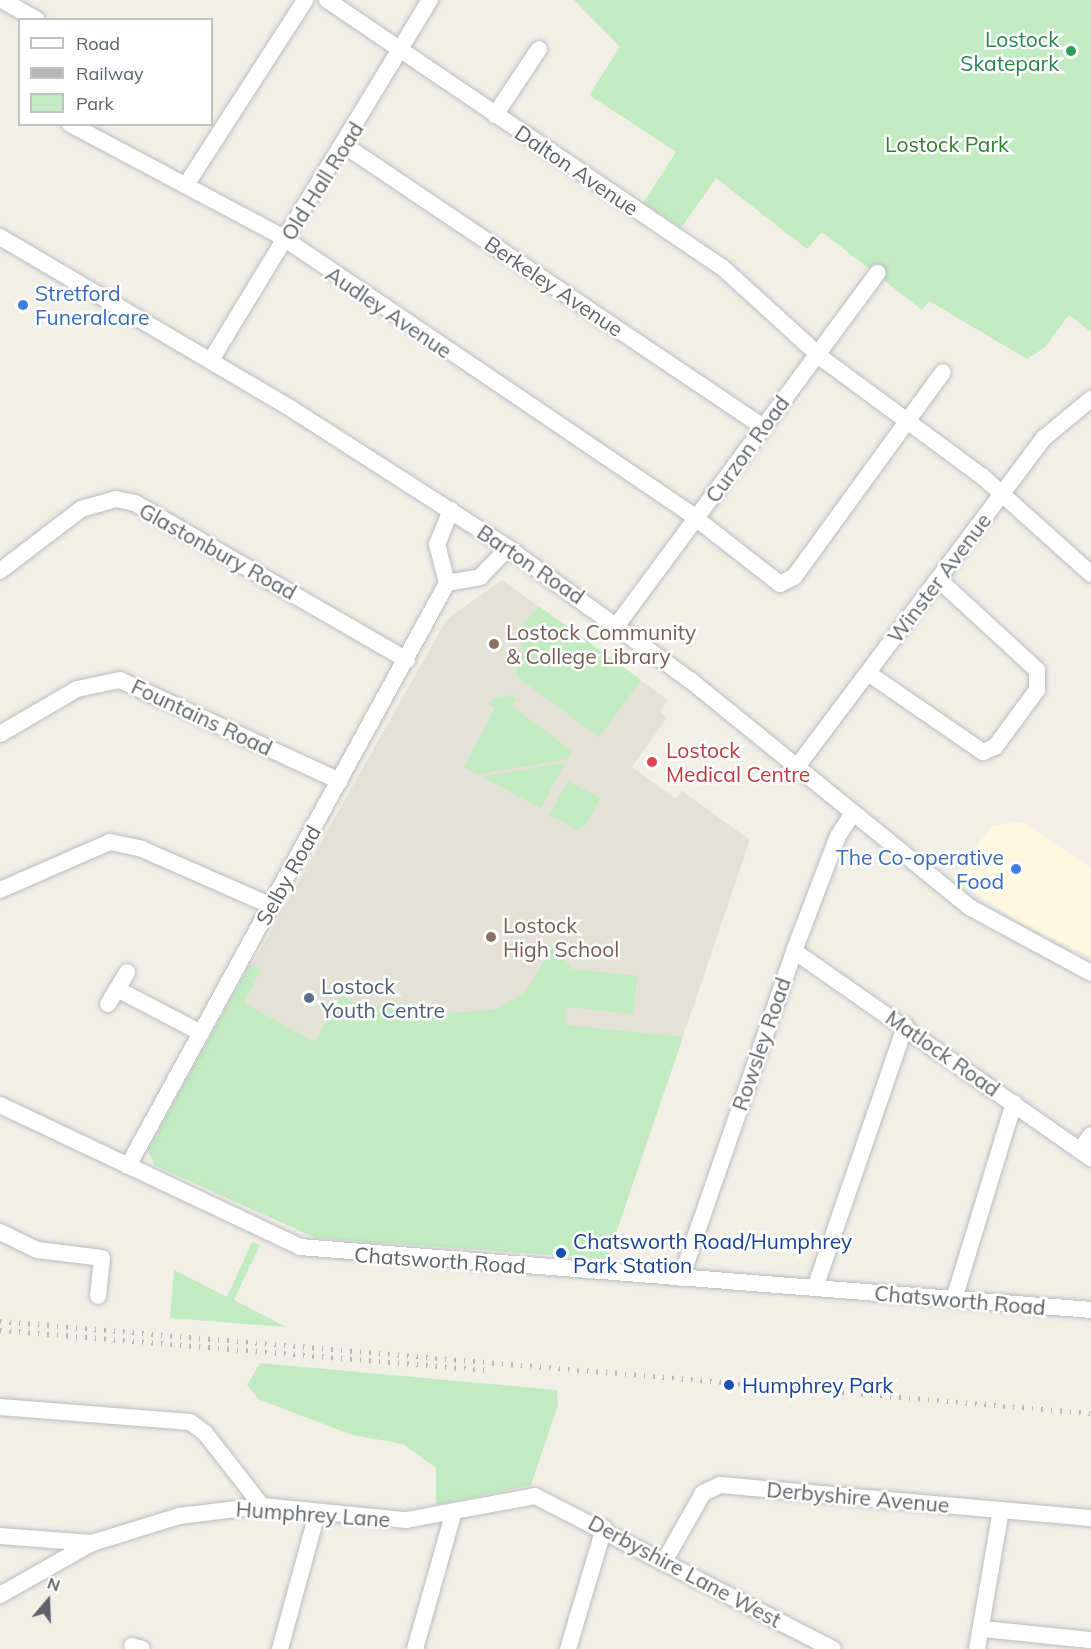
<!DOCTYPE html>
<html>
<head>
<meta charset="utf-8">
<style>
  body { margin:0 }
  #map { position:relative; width:1091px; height:1649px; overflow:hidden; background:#f2efe7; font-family:Mulish,sans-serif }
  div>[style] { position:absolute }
  .commercial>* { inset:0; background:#fff7de }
  .education>* { inset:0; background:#e4e1d7 }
  .green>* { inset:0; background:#c2ebc1 }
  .roads { filter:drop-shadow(0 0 2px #b9bdc1) drop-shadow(0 0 2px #b9bdc1) }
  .minor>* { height:16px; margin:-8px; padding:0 8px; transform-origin:8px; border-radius:8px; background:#fff }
  .rail>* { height:4.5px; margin-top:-2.25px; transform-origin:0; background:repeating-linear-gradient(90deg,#b6b7b8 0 1.5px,transparent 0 9.5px) }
  .dots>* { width:16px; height:16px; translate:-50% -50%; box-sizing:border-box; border:3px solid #fff; border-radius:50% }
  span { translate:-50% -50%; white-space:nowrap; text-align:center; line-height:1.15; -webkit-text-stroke:5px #fff; paint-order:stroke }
  .leisure-label { font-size:21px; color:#27864d }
  .right { translate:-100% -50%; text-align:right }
  .park-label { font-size:21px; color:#2b812e }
  .street-label { font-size:21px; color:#5e6368 }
  .shop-label { font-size:21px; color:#366cbe }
  .left { translate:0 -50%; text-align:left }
  .education-label { font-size:21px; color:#785e54 }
  .health-label { font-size:21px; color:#be3a42 }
  .service-label { font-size:21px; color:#4e5e75 }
  .transit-label { font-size:21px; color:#164399 }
  .legend { position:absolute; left:18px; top:18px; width:195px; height:108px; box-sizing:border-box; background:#fff; border:2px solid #bfc1c3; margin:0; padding:8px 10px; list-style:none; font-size:18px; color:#5e6368 }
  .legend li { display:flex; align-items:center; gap:12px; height:30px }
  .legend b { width:30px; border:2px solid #bfc1c3 }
  .north { position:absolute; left:18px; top:1571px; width:60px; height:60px; -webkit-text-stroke:4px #fff; paint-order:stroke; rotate:19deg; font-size:16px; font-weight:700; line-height:24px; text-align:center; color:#5e6368 }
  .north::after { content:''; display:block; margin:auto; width:21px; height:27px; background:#5e6368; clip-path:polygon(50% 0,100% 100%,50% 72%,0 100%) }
</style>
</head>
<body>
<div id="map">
  <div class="commercial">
    <div style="clip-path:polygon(1022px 822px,1091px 868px,1091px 957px,1021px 923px,953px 878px,992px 826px)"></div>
  </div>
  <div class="education">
    <div style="clip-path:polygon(502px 580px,668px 700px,660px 712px,667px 718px,632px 767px,676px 799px,682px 791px,750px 840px,607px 1259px,316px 1238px,154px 1165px,148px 1149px,447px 619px)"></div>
  </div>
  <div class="green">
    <div style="clip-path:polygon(574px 0,1091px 0,1091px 332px,1069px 315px,1044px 348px,1027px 359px,929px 301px,922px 310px,822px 232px,807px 249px,716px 178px,681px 228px,643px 203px,676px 152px,589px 95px,620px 47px)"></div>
    <div style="clip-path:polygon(539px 606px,641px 680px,599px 737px,517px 677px,513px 654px,523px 652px,520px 628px)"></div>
    <div style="clip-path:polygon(512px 695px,517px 699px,512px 706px,572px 751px,568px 759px,477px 774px,464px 767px,495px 708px,489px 704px,493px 698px)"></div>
    <div style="clip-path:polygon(565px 763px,541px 808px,482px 777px)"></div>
    <div style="clip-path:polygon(568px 781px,600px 798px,585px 826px,576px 829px,549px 815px)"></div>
    <div style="clip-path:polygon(554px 945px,572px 969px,637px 976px,633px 1014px,568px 1007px,565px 1025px,683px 1037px,607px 1259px,316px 1238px,154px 1165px,148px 1149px,250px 964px,261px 970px,244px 1003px,315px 1042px,341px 995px,371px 1011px,388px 1000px,452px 1013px,498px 1009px,526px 991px)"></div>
    <div style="clip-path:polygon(252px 1242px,260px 1245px,234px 1300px,286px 1327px,170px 1318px,174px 1270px,227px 1297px)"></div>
    <div style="clip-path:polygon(260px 1363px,557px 1390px,558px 1405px,531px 1485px,436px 1505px,436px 1468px,403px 1444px,352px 1435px,258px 1399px,247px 1385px)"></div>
  </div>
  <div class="roads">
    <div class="minor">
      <div style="left:2px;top:0;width:40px;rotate:29.7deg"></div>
      <div style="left:327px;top:0;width:478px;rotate:34.1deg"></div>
      <div style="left:723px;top:268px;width:135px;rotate:42.3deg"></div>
      <div style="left:823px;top:359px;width:199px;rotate:36.4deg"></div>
      <div style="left:983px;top:477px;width:145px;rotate:41.9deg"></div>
      <div style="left:495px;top:115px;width:79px;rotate:-56.3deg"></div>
      <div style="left:70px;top:124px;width:237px;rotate:28deg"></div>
      <div style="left:279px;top:235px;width:495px;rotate:34.1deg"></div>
      <div style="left:689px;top:513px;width:115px;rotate:38deg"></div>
      <div style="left:780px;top:584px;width:16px;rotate:-27deg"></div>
      <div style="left:794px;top:577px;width:253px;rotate:-54deg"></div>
      <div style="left:344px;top:145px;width:505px;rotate:33.94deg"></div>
      <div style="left:186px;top:185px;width:220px;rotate:-57.2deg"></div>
      <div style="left:0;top:237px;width:333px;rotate:30.5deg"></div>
      <div style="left:287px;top:406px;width:263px;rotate:32.7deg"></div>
      <div style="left:508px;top:548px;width:225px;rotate:36deg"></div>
      <div style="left:690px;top:680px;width:362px;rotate:39.1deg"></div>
      <div style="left:971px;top:908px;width:136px;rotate:28.4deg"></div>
      <div style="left:211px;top:360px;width:421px;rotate:-58.7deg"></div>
      <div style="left:451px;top:510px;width:37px;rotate:112deg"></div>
      <div style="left:437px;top:544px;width:40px;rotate:75.6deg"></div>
      <div style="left:447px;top:583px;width:34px;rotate:-10deg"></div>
      <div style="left:480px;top:577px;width:40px;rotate:-46deg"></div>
      <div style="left:0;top:571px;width:102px;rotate:-37.4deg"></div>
      <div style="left:81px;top:509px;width:36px;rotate:-16deg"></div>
      <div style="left:116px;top:499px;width:19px;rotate:12deg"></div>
      <div style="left:135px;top:503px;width:314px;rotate:30deg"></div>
      <div style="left:617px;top:625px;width:438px;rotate:-53.5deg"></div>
      <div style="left:868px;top:673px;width:140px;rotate:34.5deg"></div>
      <div style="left:983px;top:752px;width:13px;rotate:-23deg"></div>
      <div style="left:995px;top:747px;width:71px;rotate:-53.6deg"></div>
      <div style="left:1037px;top:690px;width:20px;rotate:-90deg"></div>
      <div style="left:1037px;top:670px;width:134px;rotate:-137.4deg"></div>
      <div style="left:0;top:734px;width:89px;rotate:-30.3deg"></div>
      <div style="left:77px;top:689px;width:44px;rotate:-11.8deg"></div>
      <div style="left:120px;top:680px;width:242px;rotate:24.7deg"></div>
      <div style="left:796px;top:768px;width:413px;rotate:-53.1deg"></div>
      <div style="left:1044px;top:438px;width:61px;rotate:-39.7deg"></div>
      <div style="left:0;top:890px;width:120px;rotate:-23.6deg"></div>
      <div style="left:110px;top:842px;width:33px;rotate:12deg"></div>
      <div style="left:142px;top:849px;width:142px;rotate:23.7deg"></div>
      <div style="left:794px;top:951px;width:362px;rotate:34.9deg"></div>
      <div style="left:117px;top:989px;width:95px;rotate:27.6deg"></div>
      <div style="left:108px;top:1004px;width:37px;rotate:-59deg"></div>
      <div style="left:0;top:1105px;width:332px;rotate:25.3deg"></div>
      <div style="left:300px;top:1247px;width:794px;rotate:4.55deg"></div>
      <div style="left:1081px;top:1149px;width:17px;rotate:-54deg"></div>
      <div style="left:128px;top:1166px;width:665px;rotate:-61.31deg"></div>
      <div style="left:0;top:1232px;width:41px;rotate:25.9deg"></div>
      <div style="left:37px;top:1250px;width:65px;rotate:7deg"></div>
      <div style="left:102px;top:1258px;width:38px;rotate:96deg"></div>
      <div style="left:681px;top:1278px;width:346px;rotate:-70.9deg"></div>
      <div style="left:794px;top:951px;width:123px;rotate:-69.1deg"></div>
      <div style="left:838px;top:836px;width:24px;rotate:-57deg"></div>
      <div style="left:815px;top:1288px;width:277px;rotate:-71deg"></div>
      <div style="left:954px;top:1299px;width:205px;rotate:-73deg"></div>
      <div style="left:0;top:1407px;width:191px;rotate:4.5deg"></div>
      <div style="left:190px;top:1422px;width:19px;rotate:36deg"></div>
      <div style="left:205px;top:1433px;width:93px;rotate:52deg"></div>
      <div style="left:0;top:1536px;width:92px;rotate:4.4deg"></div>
      <div style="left:665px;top:1560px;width:77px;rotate:-60.4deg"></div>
      <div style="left:703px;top:1493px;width:19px;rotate:-25deg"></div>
      <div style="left:720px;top:1485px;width:372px;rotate:5.1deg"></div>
      <div style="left:0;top:1595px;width:106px;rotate:-29.5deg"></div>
      <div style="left:92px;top:1543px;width:91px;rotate:-17.2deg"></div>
      <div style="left:179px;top:1516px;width:84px;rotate:-6.9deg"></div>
      <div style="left:262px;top:1506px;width:145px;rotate:5.6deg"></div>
      <div style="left:406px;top:1520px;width:131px;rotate:-10.5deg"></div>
      <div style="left:535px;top:1496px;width:335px;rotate:27.2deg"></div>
      <div style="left:984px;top:1629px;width:108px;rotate:5.9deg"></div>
      <div style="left:132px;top:1646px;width:10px;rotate:17deg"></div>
      <div style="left:280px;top:1649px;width:140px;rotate:-74.7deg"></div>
      <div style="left:415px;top:1649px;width:143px;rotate:-74.2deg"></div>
      <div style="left:568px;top:1649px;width:126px;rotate:-73.4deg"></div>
      <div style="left:977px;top:1649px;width:141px;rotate:-80.2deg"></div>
    </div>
  </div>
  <div class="rail">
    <div style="left:0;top:1321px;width:1095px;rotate:4.82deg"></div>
    <div style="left:0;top:1330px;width:492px;rotate:4.7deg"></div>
  </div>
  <div class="dots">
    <div style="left:1071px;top:51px;background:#2e9e5b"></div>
    <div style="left:23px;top:305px;background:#3f7fe0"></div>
    <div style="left:494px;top:644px;background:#8d6e63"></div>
    <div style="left:652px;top:762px;background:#e0444e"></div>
    <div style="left:1016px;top:869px;background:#3f7fe0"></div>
    <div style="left:491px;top:937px;background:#8d6e63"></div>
    <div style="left:309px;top:998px;background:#5c6f8a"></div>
    <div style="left:561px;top:1253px;background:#1a4fb4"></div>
    <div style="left:729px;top:1385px;background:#1a4fb4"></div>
  </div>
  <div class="leisure-label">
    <span class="right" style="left:1059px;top:51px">Lostock<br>Skatepark</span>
  </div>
  <div class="park-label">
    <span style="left:947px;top:144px">Lostock Park</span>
  </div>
  <div class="street-label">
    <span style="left:577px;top:170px;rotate:34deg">Dalton Avenue</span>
    <span style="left:322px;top:181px;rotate:-58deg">Old Hall Road</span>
    <span style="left:554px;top:286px;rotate:34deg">Berkeley Avenue</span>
    <span style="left:389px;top:312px;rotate:34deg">Audley Avenue</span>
    <span style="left:747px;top:449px;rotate:-54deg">Curzon Road</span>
    <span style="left:218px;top:551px;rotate:29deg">Glastonbury Road</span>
    <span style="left:531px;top:564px;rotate:34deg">Barton Road</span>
    <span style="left:939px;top:578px;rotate:-53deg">Winster Avenue</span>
    <span style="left:202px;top:717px;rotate:25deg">Fountains Road</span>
    <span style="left:288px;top:875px;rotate:-61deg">Selby Road</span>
    <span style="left:761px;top:1044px;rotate:-71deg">Rowsley Road</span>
    <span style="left:943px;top:1053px;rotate:35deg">Matlock Road</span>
    <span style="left:440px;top:1260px;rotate:4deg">Chatsworth Road</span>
    <span style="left:960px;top:1300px;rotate:5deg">Chatsworth Road</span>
    <span style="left:858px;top:1497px;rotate:5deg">Derbyshire Avenue</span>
    <span style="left:313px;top:1514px;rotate:4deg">Humphrey Lane</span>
    <span style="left:685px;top:1571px;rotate:28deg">Derbyshire Lane West</span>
  </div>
  <div class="shop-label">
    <span class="left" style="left:35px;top:305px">Stretford<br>Funeralcare</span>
    <span class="right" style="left:1004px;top:869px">The Co-operative<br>Food</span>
  </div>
  <div class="education-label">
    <span class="left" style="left:506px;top:644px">Lostock Community<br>&amp; College Library</span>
    <span class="left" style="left:503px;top:937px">Lostock<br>High School</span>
  </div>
  <div class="health-label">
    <span class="left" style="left:666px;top:762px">Lostock<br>Medical Centre</span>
  </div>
  <div class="service-label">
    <span class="left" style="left:321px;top:998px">Lostock<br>Youth Centre</span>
  </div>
  <div class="transit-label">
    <span class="left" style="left:573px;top:1253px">Chatsworth Road/Humphrey<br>Park Station</span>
    <span class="left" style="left:742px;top:1385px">Humphrey Park</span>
  </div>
  <ul class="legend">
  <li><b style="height:8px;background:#fff"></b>Road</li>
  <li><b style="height:8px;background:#b6b7b8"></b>Railway</li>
  <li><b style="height:16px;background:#c2ebc1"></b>Park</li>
  </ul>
  <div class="north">N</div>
</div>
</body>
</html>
